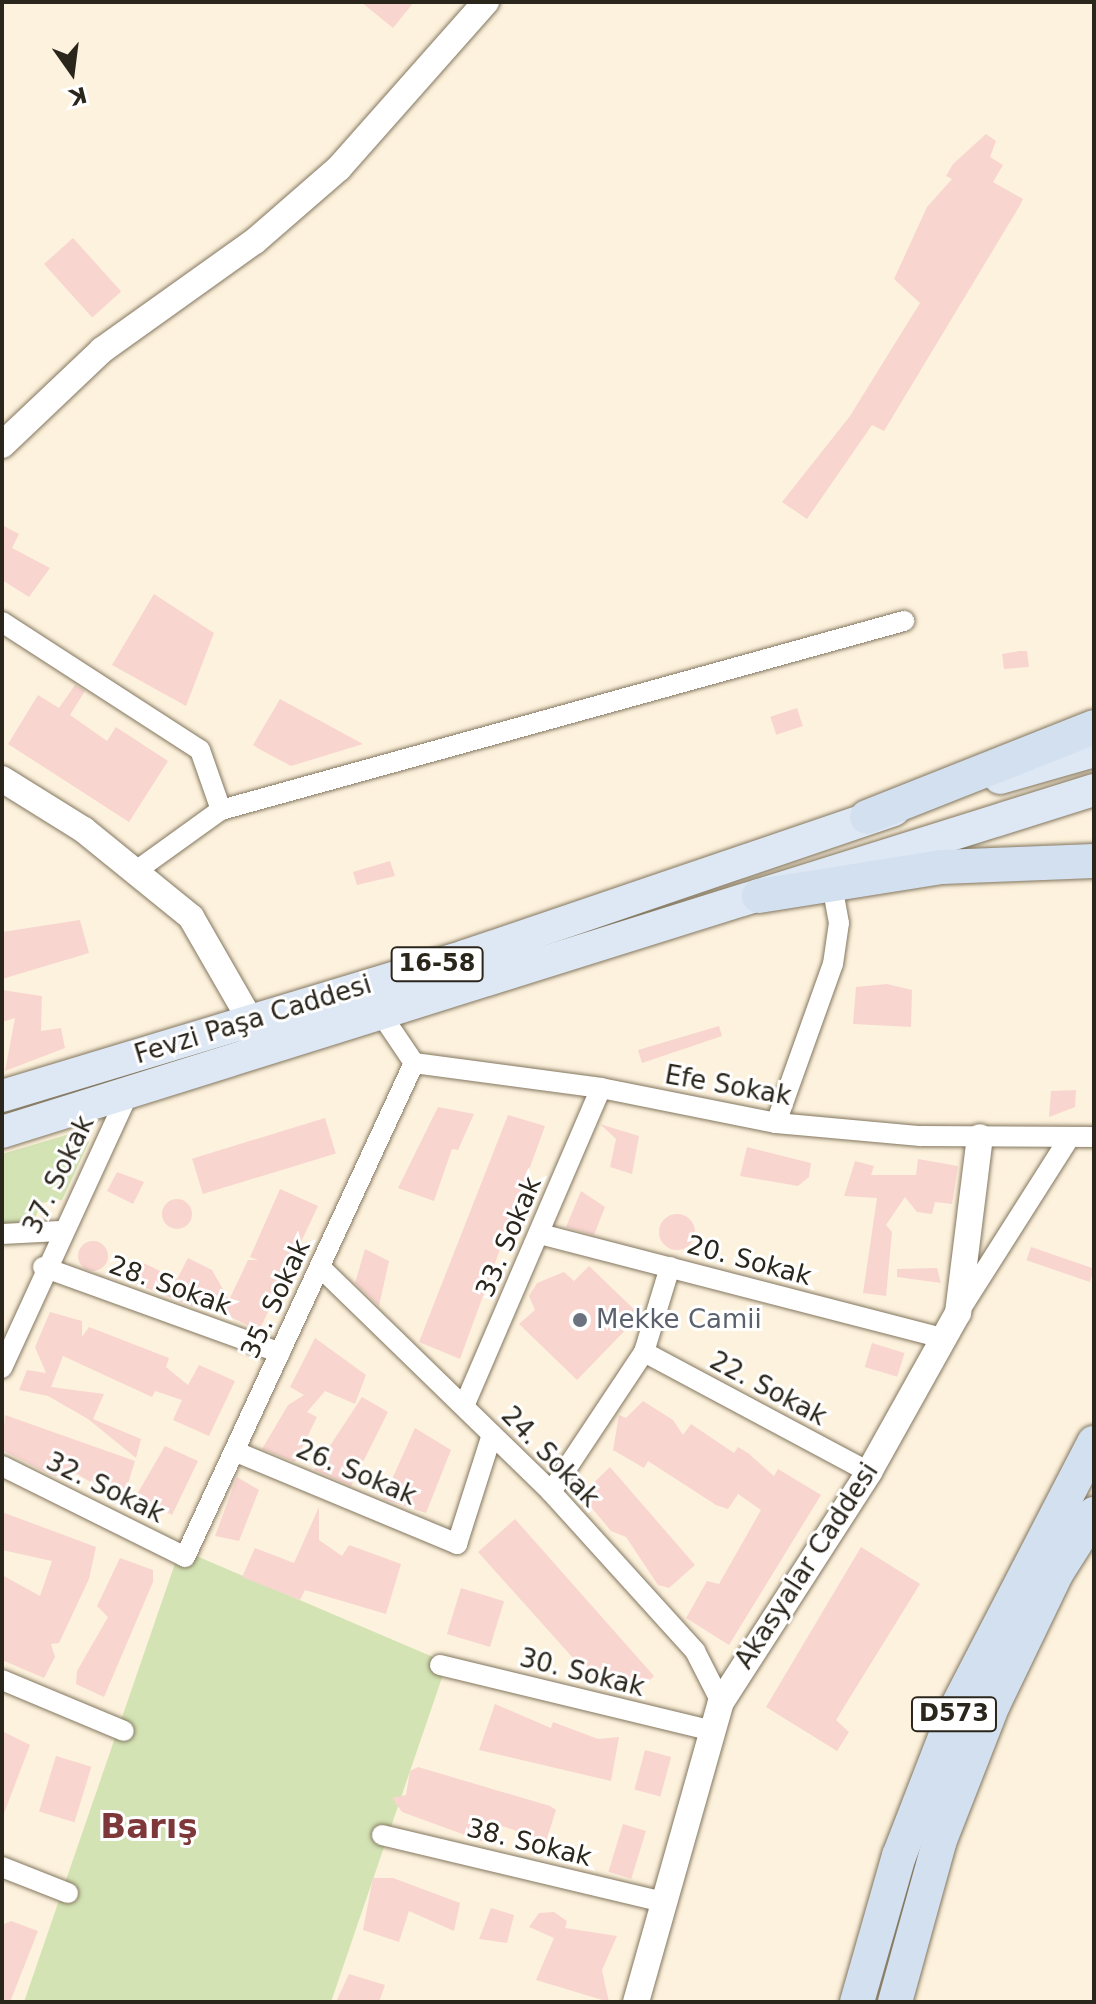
<!DOCTYPE html>
<html>
<head>
<meta charset="utf-8">
<style>
  body { margin:0 }
  #map { position:relative; width:1096px; height:2004px; overflow:hidden; background:#fdf2dd; font-family:"DejaVu Sans",sans-serif }
  div>[style] { position:absolute }
  .green>* { inset:0; background:#d3e3b4 }
  .building>* { inset:0; background:#f9d5d0; transform-origin:0 0 }
  .round { border-radius:50% }
  .roads { filter:drop-shadow(0 0 2px #83765f) drop-shadow(0 0 2px #83765f) }
  .minor>* { height:20px; margin:-10px; padding:0 10px; transform-origin:10px; border-radius:10px; background:#fff }
  .tertiary>* { height:26px; margin:-13px; padding:0 13px; transform-origin:13px; border-radius:13px; background:#fff }
  .primary>* { height:32px; margin:-16px; padding:0 16px; transform-origin:16px; border-radius:16px; background:#dde8f4 }
  .trunk>* { height:34px; margin:-17px; padding:0 17px; transform-origin:17px; border-radius:17px; background:#d2e0f0 }
  .dots>* { width:22px; height:22px; translate:-50% -50%; box-sizing:border-box; border:4px solid #fff; border-radius:50% }
  span { translate:-50% -50%; white-space:nowrap; text-align:center; line-height:1.15; -webkit-text-stroke:6px #fff; paint-order:stroke }
  .shield-label span { padding:2px 6px; background:#fff; border:2px solid; border-radius:6px; -webkit-text-stroke-width:0 }
  .shield-label { font-size:24px; color:#2b261c; font-weight:700 }
  .street-label { font-size:26px; color:#2b261c }
  .worship-label { font-size:26px; color:#5b616d }
  .left { translate:0 -50%; text-align:left }
  .district-label { font-size:34px; color:#7f3839; font-weight:700 }
  .frame { position:absolute; inset:0; border:4px solid #2b261c; pointer-events:none }
  .north { position:absolute; left:32px; top:32px; width:80px; height:80px; -webkit-text-stroke:6px #fff; paint-order:stroke; rotate:166deg; font-size:22px; font-weight:700; line-height:32px; text-align:center; color:#2b261c }
  .north::after { content:''; display:block; margin:auto; width:28px; height:36px; background:#2b261c; clip-path:polygon(50% 0,100% 100%,50% 72%,0 100%) }
</style>
</head>
<body>
<div id="map">
  <div class="green">
    <div style="clip-path:polygon(80px 1131px,89px 1142px,62px 1200px,41px 1203px,34px 1221px,2px 1224px,2px 1154px)"></div>
    <div style="clip-path:polygon(180px 1549px,447px 1663px,331px 2002px,24px 2002px)"></div>
  </div>
  <div class="building">
    <div style="clip-path:polygon(361px 2px,414px 2px,393px 28px)"></div>
    <div style="clip-path:polygon(986px 134px,996px 141px,990px 157px,1003px 165px,993px 182px,1023px 199px,1019px 207px,884px 431px,872px 425px,807px 519px,782px 502px,850px 416px,920px 303px,894px 279px,927px 207px,952px 179px,946px 176px,953px 164px)"></div>
    <div style="left:73px;top:238px;width:72px;height:39px;rotate:48deg"></div>
    <div style="clip-path:polygon(2px 525px,19px 534px,12px 548px,50px 568px,29px 597px,2px 580px)"></div>
    <div style="clip-path:polygon(154px 594px,214px 633px,186px 706px,112px 665px)"></div>
    <div style="clip-path:polygon(1019px 651px,1027px 651px,1029px 667px,1004px 669px,1002px 654px)"></div>
    <div style="clip-path:polygon(75px 685px,85px 691px,70px 715px,107px 741px,116px 727px,168px 761px,129px 822px,8px 744px,38px 695px,59px 708px)"></div>
    <div style="clip-path:polygon(280px 699px,363px 744px,291px 766px,259px 749px,253px 745px)"></div>
    <div style="left:797px;top:708px;width:19px;height:28px;rotate:72deg"></div>
    <div style="clip-path:polygon(390px 861px,395px 876px,357px 885px,353px 872px)"></div>
    <div style="clip-path:polygon(80px 920px,89px 953px,2px 979px,2px 932px)"></div>
    <div style="clip-path:polygon(887px 984px,912px 990px,911px 1027px,853px 1024px,856px 987px)"></div>
    <div style="clip-path:polygon(2px 990px,42px 996px,41px 1031px,61px 1028px,65px 1048px,5px 1071px,15px 1018px,2px 1022px)"></div>
    <div style="clip-path:polygon(719px 1026px,722px 1036px,642px 1063px,638px 1050px)"></div>
    <div style="clip-path:polygon(1076px 1090px,1075px 1107px,1049px 1117px,1051px 1091px)"></div>
    <div style="clip-path:polygon(438px 1107px,474px 1114px,458px 1150px,452px 1149px,434px 1201px,398px 1188px)"></div>
    <div style="clip-path:polygon(508px 1115px,545px 1126px,460px 1359px,419px 1342px)"></div>
    <div style="left:325px;top:1118px;width:37px;height:139px;rotate:73deg"></div>
    <div style="clip-path:polygon(600px 1124px,639px 1136px,632px 1174px,610px 1167px,616px 1139px)"></div>
    <div style="clip-path:polygon(747px 1147px,811px 1163px,809px 1177px,798px 1186px,740px 1176px)"></div>
    <div style="clip-path:polygon(918px 1159px,958px 1166px,952px 1204px,935px 1202px,932px 1214px,917px 1212px,905px 1197px,886px 1225px,892px 1232px,886px 1296px,863px 1293px,877px 1198px,844px 1196px,855px 1161px,874px 1166px,871px 1175px,916px 1175px)"></div>
    <div style="clip-path:polygon(117px 1172px,144px 1182px,133px 1204px,107px 1191px)"></div>
    <div style="clip-path:polygon(280px 1189px,318px 1206px,259px 1331px,223px 1313px,225px 1307px,198px 1300px,193px 1307px,127px 1280px,137px 1260px,177px 1279px,188px 1258px,212px 1270px,229px 1300px,248px 1260px,258px 1260px,250px 1257px)"></div>
    <div style="clip-path:polygon(581px 1191px,605px 1207px,594px 1235px,566px 1227px)"></div>
    <div class="round" style="left:162px;top:1199px;width:30px;height:30px"></div>
    <div class="round" style="left:659px;top:1214px;width:36px;height:36px"></div>
    <div class="round" style="left:78px;top:1241px;width:30px;height:30px"></div>
    <div style="left:1031px;top:1247px;width:67px;height:14px;rotate:19deg"></div>
    <div style="clip-path:polygon(365px 1249px,389px 1261px,379px 1306px,355px 1283px)"></div>
    <div style="clip-path:polygon(589px 1266px,640px 1315px,577px 1380px,519px 1324px,535px 1310px,529px 1296px,537px 1283px,564px 1272px,574px 1281px)"></div>
    <div style="clip-path:polygon(937px 1268px,941px 1283px,897px 1277px,897px 1269px)"></div>
    <div style="clip-path:polygon(50px 1312px,82px 1321px,82px 1337px,89px 1327px,169px 1358px,166px 1367px,188px 1385px,199px 1365px,235px 1381px,209px 1436px,173px 1420px,182px 1400px,155px 1391px,152px 1397px,63px 1356px,51px 1387px,104px 1394px,93px 1419px,141px 1439px,136px 1458px,88px 1419px,48px 1396px,19px 1390px,27px 1370px,46px 1373px,35px 1347px)"></div>
    <div style="clip-path:polygon(315px 1338px,366px 1375px,355px 1404px,325px 1391px,307px 1412px,317px 1417px,295px 1462px,262px 1449px,288px 1405px,304px 1395px,290px 1387px)"></div>
    <div style="left:872px;top:1343px;width:34px;height:25px;rotate:17deg"></div>
    <div style="clip-path:polygon(362px 1397px,388px 1412px,351px 1486px,314px 1470px)"></div>
    <div style="clip-path:polygon(643px 1401px,673px 1420px,683px 1435px,691px 1424px,734px 1453px,738px 1447px,748px 1453px,774px 1476px,778px 1469px,821px 1495px,729px 1645px,686px 1618px,707px 1581px,719px 1584px,761px 1510px,738px 1494px,728px 1509px,716px 1505px,648px 1461px,644px 1468px,613px 1450px,619px 1415px,626px 1418px)"></div>
    <div style="clip-path:polygon(5px 1415px,135px 1461px,126px 1490px,106px 1491px,72px 1471px,69px 1478px,51px 1475px,2px 1450px)"></div>
    <div style="clip-path:polygon(415px 1428px,451px 1450px,426px 1513px,383px 1499px)"></div>
    <div style="clip-path:polygon(165px 1446px,198px 1461px,172px 1515px,136px 1496px)"></div>
    <div style="clip-path:polygon(610px 1467px,695px 1565px,669px 1588px,658px 1585px,626px 1537px,611px 1531px,586px 1501px,584px 1492px)"></div>
    <div style="clip-path:polygon(237px 1477px,259px 1490px,239px 1541px,215px 1536px)"></div>
    <div style="clip-path:polygon(319px 1507px,319px 1540px,342px 1556px,349px 1545px,401px 1564px,386px 1614px,305px 1590px,300px 1600px,242px 1577px,255px 1548px,294px 1563px)"></div>
    <div style="clip-path:polygon(2px 1512px,96px 1547px,89px 1579px,59px 1643px,51px 1644px,55px 1657px,44px 1678px,2px 1660px,2px 1575px,40px 1596px,52px 1561px,2px 1550px)"></div>
    <div style="clip-path:polygon(515px 1519px,654px 1676px,631px 1698px,600px 1669px,590px 1677px,478px 1552px)"></div>
    <div style="clip-path:polygon(861px 1547px,920px 1584px,836px 1720px,849px 1732px,837px 1751px,766px 1707px)"></div>
    <div style="clip-path:polygon(120px 1558px,153px 1570px,153px 1582px,104px 1697px,76px 1684px,77px 1671px,108px 1617px,97px 1606px)"></div>
    <div style="left:461px;top:1588px;width:45px;height:48px;rotate:17deg"></div>
    <div style="clip-path:polygon(495px 1704px,551px 1728px,553px 1722px,598px 1739px,619px 1737px,611px 1781px,479px 1750px)"></div>
    <div style="clip-path:polygon(2px 1731px,30px 1745px,3px 1816px,2px 1816px)"></div>
    <div style="left:645px;top:1750px;width:27px;height:41px;rotate:15deg"></div>
    <div style="left:56px;top:1756px;width:37px;height:58px;rotate:17deg"></div>
    <div style="clip-path:polygon(418px 1767px,550px 1806px,556px 1810px,546px 1841px,496px 1824px,487px 1843px,402px 1812px,392px 1798px,406px 1795px,410px 1771px)"></div>
    <div style="left:623px;top:1824px;width:24px;height:50px;rotate:17deg"></div>
    <div style="clip-path:polygon(373px 1878px,393px 1878px,460px 1903px,454px 1931px,409px 1911px,399px 1942px,363px 1930px)"></div>
    <div style="clip-path:polygon(491px 1908px,514px 1915px,507px 1943px,479px 1939px)"></div>
    <div style="clip-path:polygon(554px 1912px,567px 1921px,565px 1928px,617px 1936px,602px 1970px,609px 2002px,536px 1980px,554px 1938px,529px 1927px,539px 1913px)"></div>
    <div style="clip-path:polygon(11px 1921px,38px 1931px,10px 2002px,2px 2002px,2px 1925px)"></div>
    <div style="clip-path:polygon(349px 1974px,385px 1985px,379px 2002px,336px 2002px)"></div>
  </div>
  <div class="roads">
    <div class="minor">
      <div style="left:2px;top:622px;width:236px;rotate:32.9deg"></div>
      <div style="left:200px;top:750px;width:64px;rotate:70.7deg"></div>
      <div style="left:136px;top:871px;width:105px;rotate:-35.7deg"></div>
      <div style="left:221px;top:810px;width:709px;rotate:-15.47deg"></div>
      <div style="left:381px;top:1014px;width:59px;rotate:56deg"></div>
      <div style="left:414px;top:1063px;width:189px;rotate:7.6deg"></div>
      <div style="left:601px;top:1088px;width:178px;rotate:11.3deg"></div>
      <div style="left:776px;top:1123px;width:145px;rotate:5.2deg"></div>
      <div style="left:920px;top:1136px;width:174px;rotate:0.3deg"></div>
      <div style="left:776px;top:1123px;width:169px;rotate:-70.3deg"></div>
      <div style="left:833px;top:964px;width:41px;rotate:-81.7deg"></div>
      <div style="left:839px;top:923px;width:50px;rotate:-100.4deg"></div>
      <div style="left:2px;top:1234px;width:58px;rotate:-3deg"></div>
      <div style="left:540px;top:1234px;width:419px;rotate:14.5deg"></div>
      <div style="left:43px;top:1267px;width:252px;rotate:19.9deg"></div>
      <div style="left:320px;top:1267px;width:322px;rotate:44.2deg"></div>
      <div style="left:551px;top:1492px;width:215px;rotate:47.8deg"></div>
      <div style="left:695px;top:1651px;width:57px;rotate:63deg"></div>
      <div style="left:960px;top:1310px;width:204px;rotate:-57.6deg"></div>
      <div style="left:644px;top:1352px;width:255px;rotate:28.1deg"></div>
      <div style="left:2px;top:1368px;width:302px;rotate:-65.3deg"></div>
      <div style="left:464px;top:1406px;width:346px;rotate:-66.7deg"></div>
      <div style="left:234px;top:1451px;width:242px;rotate:22.6deg"></div>
      <div style="left:457px;top:1544px;width:115px;rotate:-72.3deg"></div>
      <div style="left:2px;top:1466px;width:204px;rotate:26.4deg"></div>
      <div style="left:185px;top:1557px;width:544px;rotate:-65.13deg"></div>
      <div style="left:551px;top:1492px;width:168px;rotate:-56.4deg"></div>
      <div style="left:644px;top:1352px;width:89px;rotate:-73deg"></div>
      <div style="left:440px;top:1665px;width:280px;rotate:13.6deg"></div>
      <div style="left:2px;top:1680px;width:132px;rotate:22.7deg"></div>
      <div style="left:382px;top:1835px;width:289px;rotate:13.4deg"></div>
      <div style="left:2px;top:1867px;width:71px;rotate:21.5deg"></div>
    </div>
    <div class="tertiary">
      <div style="left:2px;top:445px;width:138px;rotate:-43.5deg"></div>
      <div style="left:102px;top:350px;width:188px;rotate:-35.5deg"></div>
      <div style="left:255px;top:241px;width:111px;rotate:-41deg"></div>
      <div style="left:339px;top:168px;width:222px;rotate:-48.5deg"></div>
      <div style="left:2px;top:779px;width:97px;rotate:31.9deg"></div>
      <div style="left:84px;top:830px;width:138px;rotate:39.1deg"></div>
      <div style="left:191px;top:917px;width:138px;rotate:60.1deg"></div>
      <div style="left:636px;top:2002px;width:312px;rotate:-74.2deg"></div>
      <div style="left:721px;top:1702px;width:274px;rotate:-57.2deg"></div>
      <div style="left:869px;top:1472px;width:182px;rotate:-60.8deg"></div>
      <div style="left:958px;top:1313px;width:177px;rotate:-82.9deg"></div>
    </div>
    <div class="primary">
      <div style="left:1000px;top:778px;width:98px;rotate:-16deg"></div>
      <div style="left:2px;top:1096px;width:484px;rotate:-16.8deg"></div>
      <div style="left:465px;top:956px;width:453px;rotate:-18.8deg"></div>
      <div style="left:2px;top:1132px;width:1144px;rotate:-17.39deg"></div>
    </div>
    <div class="trunk">
      <div style="left:867px;top:817px;width:244px;rotate:-21.6deg"></div>
      <div style="left:759px;top:896px;width:185px;rotate:-9deg"></div>
      <div style="left:942px;top:867px;width:152px;rotate:-2.3deg"></div>
      <div style="left:857px;top:2002px;width:152px;rotate:-74deg"></div>
      <div style="left:899px;top:1856px;width:158px;rotate:-68.8deg"></div>
      <div style="left:956px;top:1709px;width:300px;rotate:-62.6deg"></div>
      <div style="left:895px;top:2002px;width:168px;rotate:-74.5deg"></div>
      <div style="left:940px;top:1840px;width:145px;rotate:-68.6deg"></div>
      <div style="left:993px;top:1705px;width:148px;rotate:-64.3deg"></div>
      <div style="left:1057px;top:1572px;width:69px;rotate:-57.5deg"></div>
    </div>
  </div>
  <div class="dots">
    <div style="left:580px;top:1320px;background:#6b7280"></div>
  </div>
  <div class="shield-label">
    <span style="left:437px;top:964px">16-58</span>
    <span style="left:954px;top:1714px">D573</span>
  </div>
  <div class="street-label">
    <span style="left:253px;top:1020px;rotate:-17deg">Fevzi Paşa Caddesi</span>
    <span style="left:728px;top:1086px;rotate:10deg">Efe Sokak</span>
    <span style="left:59px;top:1175px;rotate:-64deg">37. Sokak</span>
    <span style="left:509px;top:1237px;rotate:-67deg">33. Sokak</span>
    <span style="left:749px;top:1261px;rotate:15deg">20. Sokak</span>
    <span style="left:170px;top:1286px;rotate:20deg">28. Sokak</span>
    <span style="left:276px;top:1299px;rotate:-65deg">35. Sokak</span>
    <span style="left:768px;top:1389px;rotate:28deg">22. Sokak</span>
    <span style="left:550px;top:1457px;rotate:46deg">24. Sokak</span>
    <span style="left:356px;top:1473px;rotate:23deg">26. Sokak</span>
    <span style="left:105px;top:1488px;rotate:26deg">32. Sokak</span>
    <span style="left:807px;top:1566px;rotate:-57deg">Akasyalar Caddesi</span>
    <span style="left:582px;top:1673px;rotate:14deg">30. Sokak</span>
    <span style="left:529px;top:1843px;rotate:14deg">38. Sokak</span>
  </div>
  <div class="worship-label">
    <span class="left" style="left:596px;top:1320px">Mekke Camii</span>
  </div>
  <div class="district-label">
    <span style="left:149px;top:1827px">Barış</span>
  </div>
  <div class="frame"></div>
  <div class="north">K</div>
</div>
</body>
</html>
